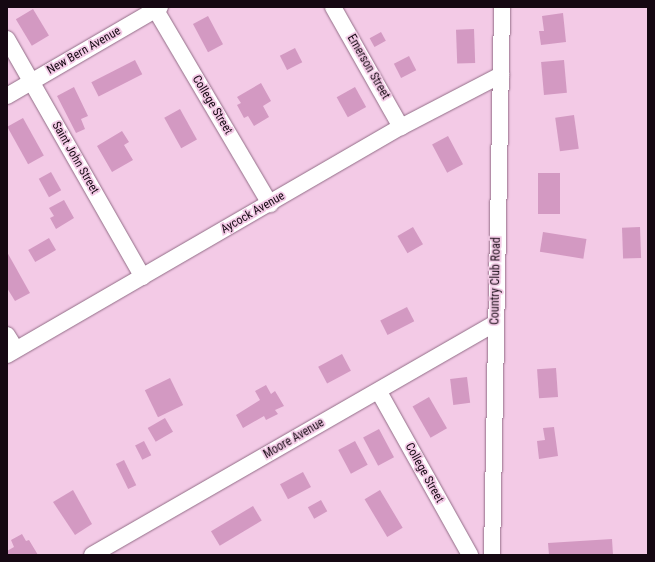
<!DOCTYPE html>
<html>
<head>
<meta charset="utf-8">
<style>
  body { margin:0 }
  #map { position:relative; width:655px; height:562px; overflow:hidden; background:#f3cae6; font-family:"Roboto Condensed",sans-serif }
  div>[style] { position:absolute }
  .building>* { inset:0; background:#d399c2; transform-origin:0 0 }
  .roads { filter:drop-shadow(0 0 1px #926d87) drop-shadow(0 0 1px #926d87) }
  .minor>* { height:16px; margin:-8px; padding:0 8px; transform-origin:8px; border-radius:8px; background:#fff }
  span { translate:-50% -50%; white-space:nowrap; text-align:center; line-height:1.15; -webkit-text-stroke:3.5px #f3cae6; paint-order:stroke }
  .street-label { font-size:12px; color:#150812 }
  .frame { position:absolute; inset:0; border:8px solid #150812; pointer-events:none }
</style>
</head>
<body>
<div id="map">
  <div class="building">
    <div style="left:33px;top:9px;width:31px;height:20px;rotate:59deg"></div>
    <div style="clip-path:polygon(563px 13px,566px 42px,541px 45px,539px 31px,544px 31px,542px 16px)"></div>
    <div style="left:208px;top:16px;width:32px;height:17px;rotate:62deg"></div>
    <div style="left:474px;top:29px;width:34px;height:18px;rotate:88deg"></div>
    <div style="left:381px;top:32px;width:10px;height:13px;rotate:61deg"></div>
    <div style="left:295px;top:48px;width:16px;height:17px;rotate:63deg"></div>
    <div style="left:409px;top:56px;width:16px;height:17px;rotate:63deg"></div>
    <div style="left:135px;top:60px;width:16px;height:49px;rotate:63deg"></div>
    <div style="left:564px;top:60px;width:33px;height:23px;rotate:85deg"></div>
    <div style="clip-path:polygon(261px 83px,271px 101px,263px 106px,269px 117px,254px 126px,248px 116px,244px 118px,237px 105px,241px 103px,237px 97px)"></div>
    <div style="clip-path:polygon(74px 87px,88px 116px,81px 119px,85px 129px,76px 133px,57px 96px)"></div>
    <div style="left:355px;top:87px;width:23px;height:21px;rotate:61deg"></div>
    <div style="left:180px;top:109px;width:35px;height:18px;rotate:61deg"></div>
    <div style="left:574px;top:115px;width:34px;height:19px;rotate:82deg"></div>
    <div style="left:23px;top:118px;width:43px;height:18px;rotate:61deg"></div>
    <div style="clip-path:polygon(122px 131px,129px 142px,124px 145px,133px 160px,112px 172px,97px 146px)"></div>
    <div style="left:448px;top:136px;width:32px;height:18px;rotate:62deg"></div>
    <div style="left:51px;top:172px;width:21px;height:14px;rotate:61deg"></div>
    <div style="left:538px;top:173px;width:22px;height:41px"></div>
    <div style="clip-path:polygon(64px 200px,74px 218px,56px 229px,50px 218px,54px 216px,49px 208px)"></div>
    <div style="left:413px;top:227px;width:20px;height:18px;rotate:60deg"></div>
    <div style="left:640px;top:227px;width:31px;height:18px;rotate:88deg"></div>
    <div style="left:543px;top:232px;width:44px;height:20px;rotate:9deg"></div>
    <div style="left:49px;top:238px;width:14px;height:24px;rotate:60deg"></div>
    <div style="clip-path:polygon(7px 252px,30px 293px,15px 301px,7px 288px)"></div>
    <div style="left:407px;top:307px;width:16px;height:30px;rotate:63deg"></div>
    <div style="left:342px;top:354px;width:19px;height:27px;rotate:62deg"></div>
    <div style="left:556px;top:368px;width:29px;height:19px;rotate:86deg"></div>
    <div style="left:467px;top:377px;width:26px;height:17px;rotate:83deg"></div>
    <div style="left:170px;top:378px;width:30px;height:28px;rotate:64deg"></div>
    <div style="clip-path:polygon(266px 385px,271px 394px,275px 391px,284px 406px,275px 410px,278px 414px,266px 420px,264px 416px,243px 428px,236px 415px,260px 400px,255px 391px)"></div>
    <div style="left:429px;top:397px;width:36px;height:19px;rotate:60deg"></div>
    <div style="left:165px;top:418px;width:16px;height:20px;rotate:60deg"></div>
    <div style="clip-path:polygon(554px 427px,558px 456px,539px 459px,537px 441px,545px 440px,543px 428px)"></div>
    <div style="left:379px;top:429px;width:32px;height:18px;rotate:62deg"></div>
    <div style="left:144px;top:441px;width:16px;height:10px;rotate:63deg"></div>
    <div style="left:355px;top:441px;width:27px;height:19px;rotate:62deg"></div>
    <div style="left:124px;top:460px;width:28px;height:9px;rotate:64deg"></div>
    <div style="left:303px;top:472px;width:17px;height:26px;rotate:62deg"></div>
    <div style="clip-path:polygon(73px 490px,92px 524px,75px 535px,53px 502px)"></div>
    <div style="left:380px;top:490px;width:44px;height:18px;rotate:59deg"></div>
    <div style="left:321px;top:500px;width:13px;height:15px;rotate:61deg"></div>
    <div style="left:253px;top:506px;width:17px;height:49px;rotate:59deg"></div>
    <div style="clip-path:polygon(22px 534px,26px 541px,29px 540px,38px 555px,7px 555px,7px 551px,14px 547px,11px 540px)"></div>
    <div style="clip-path:polygon(612px 539px,613px 555px,549px 555px,548px 543px)"></div>
  </div>
  <div class="roads">
    <div class="minor">
      <div style="left:154px;top:7px;width:229px;rotate:59.5deg"></div>
      <div style="left:333px;top:7px;width:138px;rotate:60.5deg"></div>
      <div style="left:7px;top:39px;width:274px;rotate:60.3deg"></div>
      <div style="left:7px;top:96px;width:177px;rotate:-30.2deg"></div>
      <div style="left:7px;top:335px;width:15px;rotate:58deg"></div>
      <div style="left:7px;top:355px;width:455px;rotate:-30.1deg"></div>
      <div style="left:401px;top:127px;width:113px;rotate:-27.5deg"></div>
      <div style="left:379px;top:392px;width:187px;rotate:60.8deg"></div>
      <div style="left:92px;top:555px;width:466px;rotate:-29.9deg"></div>
      <div style="left:492px;top:555px;width:548px;rotate:-88.95deg"></div>
    </div>
  </div>
  <div class="street-label">
    <span style="left:84px;top:51px;rotate:-30deg">New Bern Avenue</span>
    <span style="left:368px;top:67px;rotate:60deg">Emerson Street</span>
    <span style="left:212px;top:105px;rotate:59deg">College Street</span>
    <span style="left:75px;top:158px;rotate:60deg">Saint John Street</span>
    <span style="left:253px;top:213px;rotate:-30deg">Aycock Avenue</span>
    <span style="left:496px;top:281px;rotate:-89deg">Country Club Road</span>
    <span style="left:294px;top:439px;rotate:-30deg">Moore Avenue</span>
    <span style="left:424px;top:473px;rotate:61deg">College Street</span>
  </div>
  <div class="frame"></div>
</div>
</body>
</html>
